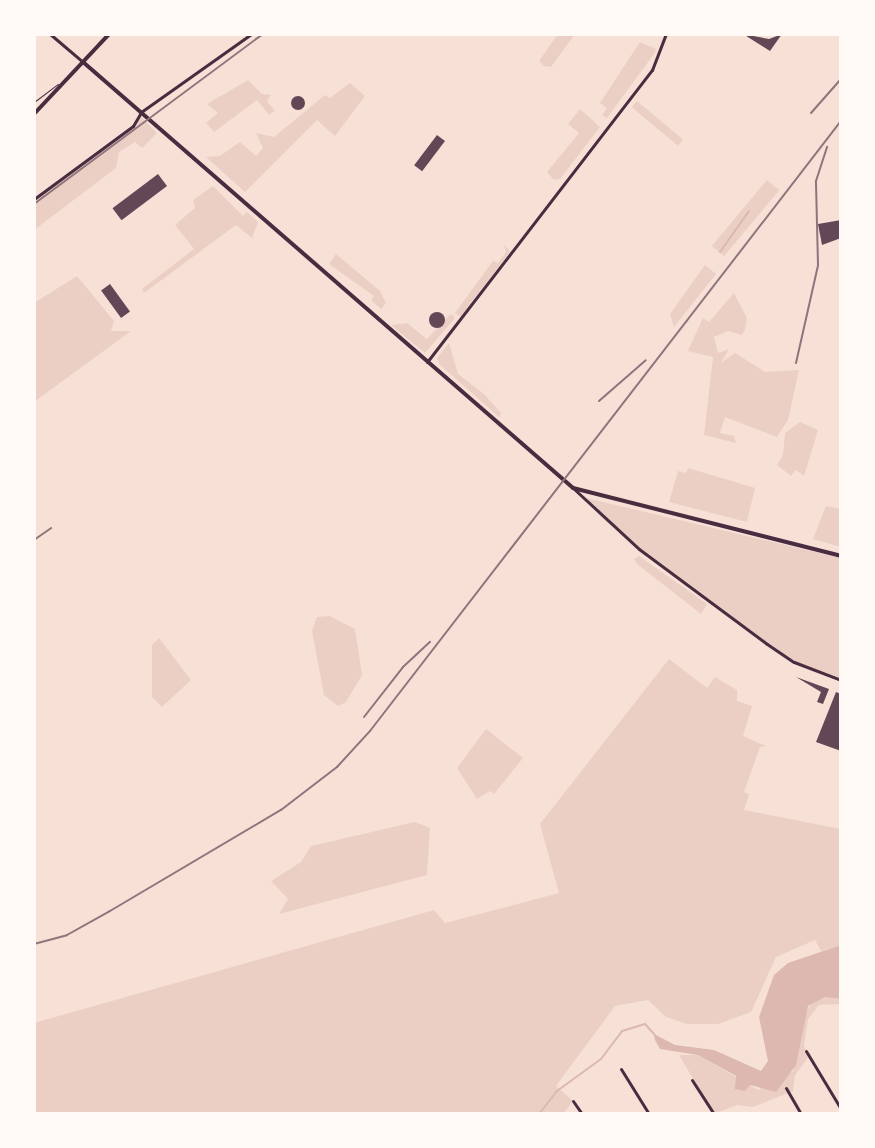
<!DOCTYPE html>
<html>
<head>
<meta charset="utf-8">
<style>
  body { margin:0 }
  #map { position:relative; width:875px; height:1148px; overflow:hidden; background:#f7e1d7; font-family:Helvetica,sans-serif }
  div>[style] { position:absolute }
  .green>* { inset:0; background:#ebcfc5; transform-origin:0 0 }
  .water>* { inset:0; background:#dcb8b0 }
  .stream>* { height:2px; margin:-1px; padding:0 1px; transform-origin:1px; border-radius:1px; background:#dcb8b0 }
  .building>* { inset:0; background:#644757; transform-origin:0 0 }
  .round { border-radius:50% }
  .service>* { height:1px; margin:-0.5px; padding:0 0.5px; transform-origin:0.5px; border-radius:0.5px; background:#4a2c40 }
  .minor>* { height:3px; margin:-1.5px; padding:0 1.5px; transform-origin:1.5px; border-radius:1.5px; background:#4a2c40 }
  .tertiary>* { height:3px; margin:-1.5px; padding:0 1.5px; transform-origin:1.5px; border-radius:1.5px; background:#4a2c40 }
  .primary>* { height:4px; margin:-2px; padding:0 2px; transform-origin:2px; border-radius:2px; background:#4a2c40 }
  .rail>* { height:2px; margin:-1px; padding:0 1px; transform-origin:1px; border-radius:1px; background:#8f747c }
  span { translate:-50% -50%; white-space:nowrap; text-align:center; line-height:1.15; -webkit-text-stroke:6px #fffaf5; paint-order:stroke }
  .frame { position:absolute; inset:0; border:36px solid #fffaf5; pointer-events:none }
</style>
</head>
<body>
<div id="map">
  <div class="green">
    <div style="clip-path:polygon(558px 34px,575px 34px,551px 67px,544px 66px,539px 61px)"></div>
    <div style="clip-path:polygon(640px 42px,656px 49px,654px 54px,607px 118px,602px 115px,607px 108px,600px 103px)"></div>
    <div style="clip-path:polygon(248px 80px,262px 94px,271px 95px,267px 101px,275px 111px,269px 115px,257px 100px,214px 132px,206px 123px,218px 113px,207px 104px)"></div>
    <div style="clip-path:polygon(350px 83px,365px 96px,335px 136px,317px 120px,245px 192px,206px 157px,220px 156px,240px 142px,256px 156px,263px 148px,256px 133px,274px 137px,325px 95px,330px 98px)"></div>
    <div style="left:637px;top:101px;width:60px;height:8px;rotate:40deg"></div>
    <div style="clip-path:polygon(580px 109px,600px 127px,560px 179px,554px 180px,547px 172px,579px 133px,568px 124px)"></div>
    <div style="clip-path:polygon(139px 115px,157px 133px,142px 148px,135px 142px,119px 152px,116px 168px,34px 230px,34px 199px,133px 126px)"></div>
    <div style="left:767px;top:180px;width:16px;height:86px;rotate:40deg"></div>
    <div style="clip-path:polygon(213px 186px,243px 216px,247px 212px,258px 222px,252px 238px,236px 225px,144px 293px,142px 289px,194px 249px,175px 225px,195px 208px,193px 200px)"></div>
    <div style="clip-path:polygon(504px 244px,510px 252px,460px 317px,455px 313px,493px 261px,498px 263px,506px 252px)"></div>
    <div style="clip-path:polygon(336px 254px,380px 291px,386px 303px,381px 309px,371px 300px,374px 296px,329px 264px)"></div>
    <div style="clip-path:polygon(705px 265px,716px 274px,674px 327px,670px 314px)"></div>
    <div style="clip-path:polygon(77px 276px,114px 321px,111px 331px,131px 331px,34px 402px,34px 303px)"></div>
    <div style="clip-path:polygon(734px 293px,747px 318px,745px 329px,742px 335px,728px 331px,714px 337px,718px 353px,729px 349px,721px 363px,735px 353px,765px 372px,799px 370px,788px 420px,777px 437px,725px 417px,720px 433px,734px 436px,736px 443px,704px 435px,713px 357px,688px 351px,703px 318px,709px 322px)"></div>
    <div style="clip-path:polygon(451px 314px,455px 318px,425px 353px,391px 325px,407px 323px,427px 339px)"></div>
    <div style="clip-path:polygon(449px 343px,458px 374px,484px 394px,501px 413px,499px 417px,439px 364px,437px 358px)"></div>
    <div style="clip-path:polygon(800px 422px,818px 430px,804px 476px,796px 470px,791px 476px,777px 465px,783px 455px,785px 433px)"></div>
    <div style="clip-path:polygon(688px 468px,755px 488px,747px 522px,669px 502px,678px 471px,686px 473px)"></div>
    <div style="clip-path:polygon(586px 498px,841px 558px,841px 680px,794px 662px,714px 606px,603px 519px)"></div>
    <div style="clip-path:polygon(826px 506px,841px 509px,841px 547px,813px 539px)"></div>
    <div style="clip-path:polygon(639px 556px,707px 604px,701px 614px,637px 564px,634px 559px)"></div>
    <div style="clip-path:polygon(330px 616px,355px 629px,362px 675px,346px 702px,338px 706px,324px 695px,312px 631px,317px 617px)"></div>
    <div style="clip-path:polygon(159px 638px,191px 680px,162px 707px,152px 697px,152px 645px)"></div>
    <div style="clip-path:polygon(669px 659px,707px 688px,715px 677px,737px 690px,737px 701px,752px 706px,743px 736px,766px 746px,760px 747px,744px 792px,749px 794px,744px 810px,841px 829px,841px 945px,821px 951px,815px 940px,776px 957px,751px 1012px,718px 1024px,687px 1024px,666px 1017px,648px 1000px,615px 1006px,556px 1086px,573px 1101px,563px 1114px,34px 1114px,34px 1023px,434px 910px,445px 923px,559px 893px,540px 824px)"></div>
    <div style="clip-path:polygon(486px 729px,523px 758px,494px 794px,490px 791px,477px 799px,457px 768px)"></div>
    <div style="clip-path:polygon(415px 822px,430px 828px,427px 875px,279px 914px,288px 899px,271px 881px,301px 862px,311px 846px)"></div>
    <div style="clip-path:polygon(826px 997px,841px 999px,841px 1004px,819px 1005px,808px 1019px,804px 1046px,809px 1056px,795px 1075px,793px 1091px,753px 1107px,737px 1105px,714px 1114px,679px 1055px,698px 1055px,758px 1090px,793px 1071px,802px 1015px,816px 999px)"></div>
  </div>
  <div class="water">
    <div style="clip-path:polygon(841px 945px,841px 999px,825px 997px,808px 1006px,796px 1065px,776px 1092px,750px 1085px,745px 1091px,735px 1089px,736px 1076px,698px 1055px,660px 1049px,655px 1040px,654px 1034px,675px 1045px,714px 1050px,761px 1071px,768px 1061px,759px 1017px,774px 975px,788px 963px)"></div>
  </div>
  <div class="stream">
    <div style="left:720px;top:252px;width:50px;rotate:-54.7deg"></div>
    <div style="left:539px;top:1114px;width:29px;rotate:-52deg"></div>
    <div style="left:557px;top:1091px;width:54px;rotate:-36deg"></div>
    <div style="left:601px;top:1059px;width:35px;rotate:-53deg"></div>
    <div style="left:622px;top:1031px;width:24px;rotate:-17deg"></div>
    <div style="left:645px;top:1024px;width:15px;rotate:48deg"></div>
  </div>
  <div class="building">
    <div style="clip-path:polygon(743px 34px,769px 39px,782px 34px,770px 51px)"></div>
    <div class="round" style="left:291px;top:96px;width:14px;height:14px"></div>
    <div style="left:437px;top:135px;width:10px;height:38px;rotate:37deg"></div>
    <div style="left:158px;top:174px;width:15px;height:57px;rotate:53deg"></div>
    <div style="clip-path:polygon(841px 220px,841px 238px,822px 245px,818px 224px)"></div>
    <div style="left:110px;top:284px;width:34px;height:11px;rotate:54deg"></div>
    <div class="round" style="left:429px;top:312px;width:16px;height:16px"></div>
    <div style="clip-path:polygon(796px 677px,829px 689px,823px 704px,817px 702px,821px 692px)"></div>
    <div style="clip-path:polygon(836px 692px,841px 694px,841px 751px,816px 742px)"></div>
  </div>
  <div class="service">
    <div style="left:34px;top:102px;width:30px;rotate:-37deg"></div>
  </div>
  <div class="minor">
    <div style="left:34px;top:199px;width:123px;rotate:-36.4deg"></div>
    <div style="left:133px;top:126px;width:16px;rotate:-60deg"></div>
    <div style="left:141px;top:112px;width:135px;rotate:-35.3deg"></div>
    <div style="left:427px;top:362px;width:369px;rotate:-52.4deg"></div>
    <div style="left:652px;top:70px;width:39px;rotate:-69deg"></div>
    <div style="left:573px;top:488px;width:90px;rotate:42.7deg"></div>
    <div style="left:639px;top:549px;width:159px;rotate:36.6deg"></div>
    <div style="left:767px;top:644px;width:32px;rotate:34deg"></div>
    <div style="left:794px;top:662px;width:50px;rotate:21deg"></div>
    <div style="left:806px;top:1051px;width:68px;rotate:58.9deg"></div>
    <div style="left:621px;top:1069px;width:53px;rotate:58.1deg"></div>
    <div style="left:692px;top:1080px;width:40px;rotate:57.1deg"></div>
    <div style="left:786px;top:1088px;width:30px;rotate:60deg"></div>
    <div style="left:573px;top:1101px;width:16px;rotate:55deg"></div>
  </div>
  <div class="tertiary">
    <div style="left:50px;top:34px;width:43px;rotate:40.3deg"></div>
  </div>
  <div class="primary">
    <div style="left:83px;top:62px;width:649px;rotate:41deg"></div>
    <div style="left:573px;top:488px;width:276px;rotate:14.2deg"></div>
    <div style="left:34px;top:114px;width:110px;rotate:-46.8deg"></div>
  </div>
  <div class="rail">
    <div style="left:811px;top:113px;width:45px;rotate:-48.6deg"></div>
    <div style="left:34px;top:204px;width:285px;rotate:-36.6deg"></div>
    <div style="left:796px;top:363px;width:100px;rotate:-77.3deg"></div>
    <div style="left:818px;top:265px;width:84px;rotate:-91.4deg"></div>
    <div style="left:816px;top:181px;width:36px;rotate:-72deg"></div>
    <div style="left:599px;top:401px;width:62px;rotate:-41.1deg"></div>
    <div style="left:34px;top:540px;width:21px;rotate:-35deg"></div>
    <div style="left:364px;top:717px;width:63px;rotate:-52deg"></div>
    <div style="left:403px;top:667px;width:37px;rotate:-43deg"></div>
    <div style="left:34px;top:944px;width:34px;rotate:-15deg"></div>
    <div style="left:67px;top:935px;width:49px;rotate:-29.2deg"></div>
    <div style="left:110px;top:911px;width:199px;rotate:-30.6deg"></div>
    <div style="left:281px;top:810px;width:71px;rotate:-37.5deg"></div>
    <div style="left:337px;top:767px;width:49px;rotate:-47.5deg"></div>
    <div style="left:370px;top:731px;width:771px;rotate:-52.33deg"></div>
  </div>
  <div class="frame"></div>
</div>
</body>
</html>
